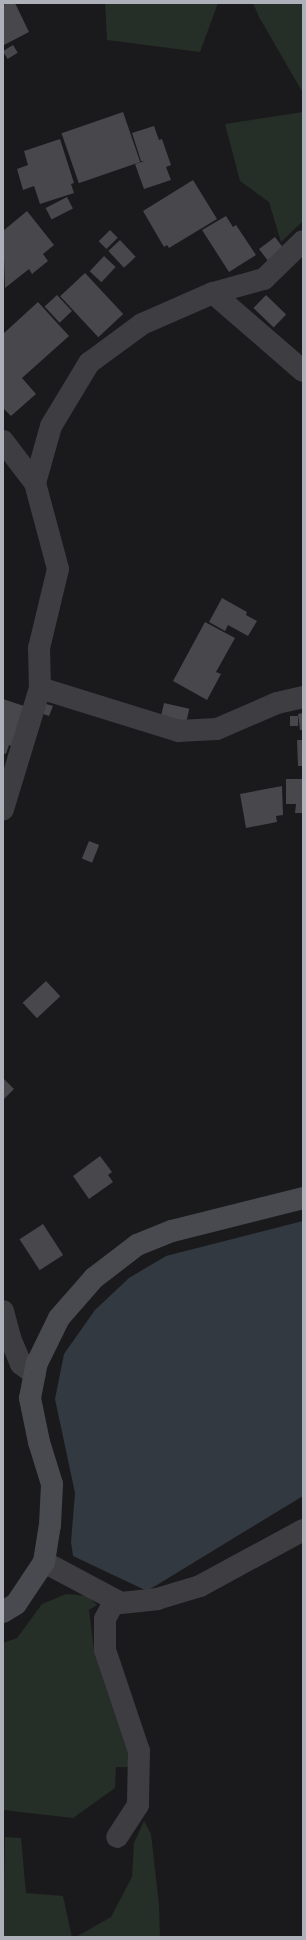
<!DOCTYPE html>
<html>
<head>
<meta charset="utf-8">
<style>
  body { margin:0 }
  #map { position:relative; width:306px; height:1940px; overflow:hidden; background:#1a1a1c; font-family:Mulish,sans-serif }
  div>[style] { position:absolute }
  .green>* { inset:0; background:#262e28 }
  .water>* { inset:0; background:#333941 }
  .building>* { inset:0; background:#47474c; transform-origin:0 0 }
  .street>* { height:22px; margin:-11px; padding:0 11px; transform-origin:11px; border-radius:11px; background:#3d3d42 }
  .secondary>* { height:22px; margin:-11px; padding:0 11px; transform-origin:11px; border-radius:11px; background:#494a50 }
  span { translate:-50% -50%; white-space:nowrap; text-align:center; line-height:1.15; -webkit-text-stroke:3px #151517; paint-order:stroke }
  .frame { position:absolute; inset:0; border:4px solid #aeb0ba; pointer-events:none }
</style>
</head>
<body>
<div id="map">
  <div class="green">
    <div style="clip-path:polygon(105px 3px,218px 3px,200px 52px,107px 40px)"></div>
    <div style="clip-path:polygon(253px 3px,303px 3px,303px 93px,259px 17px)"></div>
    <div style="clip-path:polygon(303px 112px,303px 221px,281px 242px,269px 202px,240px 181px,225px 124px)"></div>
    <div style="clip-path:polygon(66px 1594px,88px 1596px,97px 1605px,89px 1610px,94px 1650px,120px 1712px,128px 1744px,130px 1767px,116px 1767px,115px 1788px,73px 1818px,3px 1810px,3px 1643px,17px 1638px,42px 1604px)"></div>
    <div style="clip-path:polygon(144px 1821px,151px 1834px,159px 1905px,160px 1937px,76px 1937px,111px 1917px,132px 1877px,134px 1843px)"></div>
    <div style="clip-path:polygon(5px 1837px,21px 1838px,26px 1893px,63px 1896px,72px 1937px,3px 1937px)"></div>
  </div>
  <div class="water">
    <div style="clip-path:polygon(303px 1221px,303px 1496px,147px 1591px,73px 1556px,71px 1542px,75px 1493px,55px 1399px,64px 1354px,95px 1310px,129px 1278px,166px 1256px)"></div>
  </div>
  <div class="building">
    <div style="clip-path:polygon(8px 3px,15px 3px,29px 32px,4px 45px,3px 5px)"></div>
    <div style="left:13px;top:45px;width:9px;height:12px;rotate:58deg"></div>
    <div style="left:123px;top:112px;width:53px;height:65px;rotate:71deg"></div>
    <div style="clip-path:polygon(154px 126px,159px 140px,162px 139px,171px 165px,166px 167px,171px 180px,144px 189px,135px 164px,144px 161px,141px 161px,132px 133px)"></div>
    <div style="clip-path:polygon(60px 139px,74px 183px,71px 184px,74px 193px,40px 204px,34px 186px,23px 190px,17px 169px,28px 165px,24px 151px)"></div>
    <div style="clip-path:polygon(193px 180px,217px 219px,169px 248px,167px 245px,164px 247px,143px 211px)"></div>
    <div style="left:67px;top:197px;width:13px;height:24px;rotate:63deg"></div>
    <div style="clip-path:polygon(27px 211px,54px 245px,43px 254px,48px 261px,32px 274px,29px 269px,5px 288px,3px 231px)"></div>
    <div style="clip-path:polygon(226px 216px,233px 227px,236px 225px,256px 255px,229px 272px,202px 230px)"></div>
    <div style="left:110px;top:230px;width:11px;height:16px;rotate:45deg"></div>
    <div style="left:275px;top:237px;width:15px;height:20px;rotate:53deg"></div>
    <div style="left:120px;top:240px;width:23px;height:16px;rotate:47deg"></div>
    <div style="left:104px;top:256px;width:16px;height:21px;rotate:43deg"></div>
    <div style="left:85px;top:273px;width:56px;height:34px;rotate:47deg"></div>
    <div style="left:57px;top:295px;width:22px;height:17px;rotate:47deg"></div>
    <div style="left:266px;top:295px;width:28px;height:18px;rotate:44deg"></div>
    <div style="clip-path:polygon(38px 302px,69px 336px,22px 378px,36px 394px,11px 416px,3px 408px,3px 334px)"></div>
    <div style="clip-path:polygon(222px 598px,247px 612px,246px 615px,257px 621px,248px 636px,228px 625px,225px 631px,209px 622px)"></div>
    <div style="clip-path:polygon(205px 622px,235px 638px,216px 672px,221px 674px,207px 700px,173px 681px)"></div>
    <div style="clip-path:polygon(3px 699px,27px 707px,14px 747px,9px 745px,6px 754px,3px 753px)"></div>
    <div style="left:164px;top:703px;width:26px;height:13px;rotate:13deg"></div>
    <div style="clip-path:polygon(46px 704px,53px 706px,49px 716px,43px 714px)"></div>
    <div style="clip-path:polygon(303px 713px,303px 730px,300px 730px,298px 714px)"></div>
    <div style="left:290px;top:716px;width:8px;height:10px"></div>
    <div style="clip-path:polygon(297px 740px,303px 740px,303px 766px,298px 766px)"></div>
    <div style="clip-path:polygon(286px 779px,303px 779px,303px 813px,295px 813px,296px 804px,286px 804px)"></div>
    <div style="clip-path:polygon(282px 786px,283px 815px,276px 816px,277px 822px,246px 828px,240px 794px)"></div>
    <div style="left:89px;top:841px;width:11px;height:19px;rotate:22deg"></div>
    <div style="left:46px;top:981px;width:21px;height:32px;rotate:47deg"></div>
    <div style="clip-path:polygon(3px 1078px,14px 1089px,3px 1100px)"></div>
    <div style="clip-path:polygon(100px 1156px,112px 1172px,108px 1175px,113px 1182px,89px 1199px,73px 1176px)"></div>
    <div style="left:43px;top:1224px;width:37px;height:28px;rotate:57deg"></div>
  </div>
  <div class="street">
    <div style="left:213px;top:293px;width:119px;rotate:40.9deg"></div>
    <div style="left:3px;top:441px;width:53px;rotate:52.7deg"></div>
    <div style="left:35px;top:483px;width:89px;rotate:75deg"></div>
    <div style="left:58px;top:569px;width:81px;rotate:103.5deg"></div>
    <div style="left:39px;top:648px;width:40px;rotate:88.6deg"></div>
    <div style="left:40px;top:688px;width:127px;rotate:107deg"></div>
    <div style="left:35px;top:483px;width:59px;rotate:-74.3deg"></div>
    <div style="left:51px;top:426px;width:74px;rotate:-58.9deg"></div>
    <div style="left:89px;top:363px;width:66px;rotate:-36.3deg"></div>
    <div style="left:142px;top:324px;width:77px;rotate:-23.6deg"></div>
    <div style="left:213px;top:293px;width:53px;rotate:-15.4deg"></div>
    <div style="left:264px;top:279px;width:54px;rotate:-44.3deg"></div>
    <div style="left:40px;top:688px;width:145px;rotate:17.3deg"></div>
    <div style="left:178px;top:731px;width:39px;rotate:-3deg"></div>
    <div style="left:217px;top:729px;width:65px;rotate:-23.4deg"></div>
    <div style="left:277px;top:703px;width:27px;rotate:-13deg"></div>
    <div style="left:3px;top:1311px;width:28px;rotate:75deg"></div>
    <div style="left:10px;top:1338px;width:28px;rotate:67deg"></div>
    <div style="left:21px;top:1364px;width:17px;rotate:36deg"></div>
    <div style="left:44px;top:1562px;width:87px;rotate:28deg"></div>
    <div style="left:121px;top:1603px;width:36px;rotate:-6deg"></div>
    <div style="left:157px;top:1599px;width:45px;rotate:-16.8deg"></div>
    <div style="left:200px;top:1586px;width:117px;rotate:-28.5deg"></div>
    <div style="left:115px;top:1600px;width:21px;rotate:118deg"></div>
    <div style="left:105px;top:1619px;width:31px;rotate:90deg"></div>
    <div style="left:105px;top:1650px;width:107px;rotate:71.4deg"></div>
    <div style="left:139px;top:1751px;width:54px;rotate:91.1deg"></div>
    <div style="left:138px;top:1805px;width:38px;rotate:123deg"></div>
  </div>
  <div class="secondary">
    <div style="left:3px;top:1612px;width:15px;rotate:-32deg"></div>
    <div style="left:16px;top:1604px;width:50px;rotate:-56.3deg"></div>
    <div style="left:44px;top:1562px;width:37px;rotate:-81deg"></div>
    <div style="left:50px;top:1525px;width:41px;rotate:-87.2deg"></div>
    <div style="left:52px;top:1484px;width:44px;rotate:-107.2deg"></div>
    <div style="left:39px;top:1442px;width:45px;rotate:-101.6deg"></div>
    <div style="left:30px;top:1398px;width:36px;rotate:-79deg"></div>
    <div style="left:37px;top:1363px;width:50px;rotate:-63.9deg"></div>
    <div style="left:59px;top:1318px;width:53px;rotate:-48.8deg"></div>
    <div style="left:94px;top:1278px;width:54px;rotate:-37.5deg"></div>
    <div style="left:137px;top:1245px;width:38px;rotate:-22deg"></div>
    <div style="left:172px;top:1231px;width:135px;rotate:-14.1deg"></div>
  </div>
  <div class="frame"></div>
</div>
</body>
</html>
